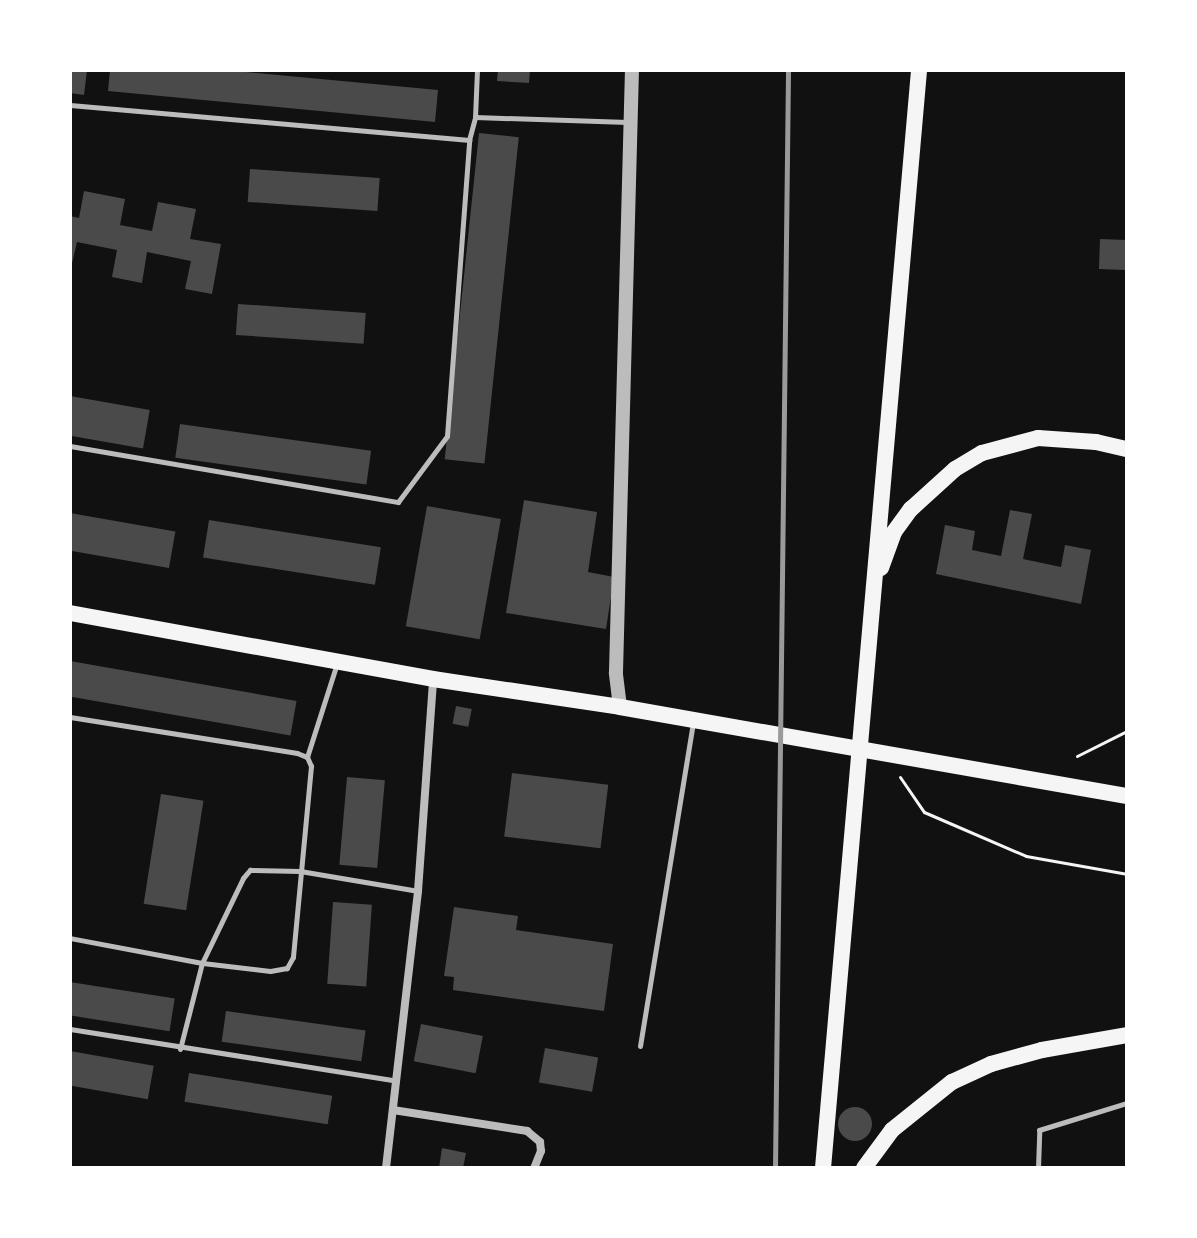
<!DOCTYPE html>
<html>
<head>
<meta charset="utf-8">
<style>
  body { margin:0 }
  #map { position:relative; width:1197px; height:1238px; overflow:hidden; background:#111; font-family:"PT Serif",serif }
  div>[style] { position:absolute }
  .building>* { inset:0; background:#4a4a4a; transform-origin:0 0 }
  .round { border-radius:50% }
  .path>* { height:3px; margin:-1.5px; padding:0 1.5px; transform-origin:1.5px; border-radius:1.5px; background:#f5f5f5 }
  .service>* { height:5px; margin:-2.5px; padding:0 2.5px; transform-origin:2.5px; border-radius:2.5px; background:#bcbcbc }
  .minor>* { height:8px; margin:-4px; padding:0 4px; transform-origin:4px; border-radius:4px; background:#bcbcbc }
  .tertiary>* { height:14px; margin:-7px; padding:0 7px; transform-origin:7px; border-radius:7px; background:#bcbcbc }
  .primary>* { height:16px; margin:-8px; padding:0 8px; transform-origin:8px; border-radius:8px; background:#f5f5f5 }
  .rail>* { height:5px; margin:-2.5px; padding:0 2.5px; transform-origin:2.5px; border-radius:2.5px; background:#9a9a9a }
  span { translate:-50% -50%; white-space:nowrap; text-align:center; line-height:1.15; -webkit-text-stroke:6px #fff; paint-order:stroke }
  .frame { position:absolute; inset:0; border:72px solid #fff; pointer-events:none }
</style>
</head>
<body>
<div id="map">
  <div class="building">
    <div style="clip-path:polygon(70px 70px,87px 70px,84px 95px,70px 93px)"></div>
    <div style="clip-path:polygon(110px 70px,225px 70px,438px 90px,435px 122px,108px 91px)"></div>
    <div style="clip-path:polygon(498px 70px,530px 70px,529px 83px,497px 81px)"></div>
    <div style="left:479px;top:133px;width:40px;height:328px;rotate:6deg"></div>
    <div style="left:250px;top:169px;width:130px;height:33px;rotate:4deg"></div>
    <div style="clip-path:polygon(84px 191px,125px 199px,120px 225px,152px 231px,158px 202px,196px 209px,190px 239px,221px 244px,212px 294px,185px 289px,191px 261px,147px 252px,142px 283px,112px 277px,117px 250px,77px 242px,70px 272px,70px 216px,79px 218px)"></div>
    <div style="left:1100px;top:239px;width:27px;height:30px;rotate:2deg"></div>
    <div style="left:238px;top:304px;width:128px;height:31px;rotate:4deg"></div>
    <div style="left:70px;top:396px;width:81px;height:39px;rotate:10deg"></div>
    <div style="left:180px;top:424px;width:193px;height:34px;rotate:8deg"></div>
    <div style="clip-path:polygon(524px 500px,597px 512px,588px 572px,614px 577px,606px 629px,506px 613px)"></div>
    <div style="left:427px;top:506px;width:75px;height:122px;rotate:10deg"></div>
    <div style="clip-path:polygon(1010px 510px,1032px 514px,1023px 559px,1061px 567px,1065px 545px,1091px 550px,1081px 604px,936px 574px,945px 525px,975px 531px,972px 550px,1001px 556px)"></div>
    <div style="left:70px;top:513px;width:107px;height:37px;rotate:10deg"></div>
    <div style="left:209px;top:520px;width:174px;height:38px;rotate:9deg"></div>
    <div style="left:70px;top:661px;width:230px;height:35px;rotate:10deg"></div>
    <div style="left:456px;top:706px;width:16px;height:18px;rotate:11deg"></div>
    <div style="left:512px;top:773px;width:97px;height:64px;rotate:7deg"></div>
    <div style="left:347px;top:777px;width:38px;height:88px;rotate:5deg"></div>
    <div style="left:161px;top:794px;width:43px;height:111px;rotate:9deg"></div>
    <div style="left:333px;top:902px;width:39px;height:82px;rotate:4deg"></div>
    <div style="clip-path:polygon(454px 907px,518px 916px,516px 930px,613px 944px,604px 1011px,453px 990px,454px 977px,444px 976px)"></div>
    <div style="left:70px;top:982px;width:106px;height:33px;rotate:9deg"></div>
    <div style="left:226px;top:1011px;width:141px;height:31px;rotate:8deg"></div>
    <div style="left:421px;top:1024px;width:63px;height:38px;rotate:11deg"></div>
    <div style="left:545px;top:1048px;width:54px;height:35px;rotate:10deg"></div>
    <div style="left:70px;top:1051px;width:85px;height:34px;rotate:10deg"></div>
    <div style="left:189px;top:1073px;width:145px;height:29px;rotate:9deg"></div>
    <div class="round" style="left:838px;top:1107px;width:34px;height:34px"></div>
    <div style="clip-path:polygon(442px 1148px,466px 1153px,463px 1168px,439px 1168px)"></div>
  </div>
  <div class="path">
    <div style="left:1077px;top:756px;width:56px;rotate:-26.6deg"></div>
    <div style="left:900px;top:777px;width:42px;rotate:55.6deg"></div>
    <div style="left:924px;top:812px;width:111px;rotate:23.3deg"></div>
    <div style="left:1026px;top:856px;width:103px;rotate:10.1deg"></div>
  </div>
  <div class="service">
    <div style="left:477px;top:70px;width:47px;rotate:92.4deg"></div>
    <div style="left:475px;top:117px;width:153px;rotate:1.9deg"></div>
    <div style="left:70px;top:105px;width:401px;rotate:5deg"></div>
    <div style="left:469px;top:140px;width:24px;rotate:-75deg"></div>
    <div style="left:70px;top:446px;width:333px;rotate:9.7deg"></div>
    <div style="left:398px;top:502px;width:82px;rotate:-53.4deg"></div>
    <div style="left:447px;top:436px;width:297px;rotate:-85.7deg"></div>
    <div style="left:70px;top:717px;width:230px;rotate:9deg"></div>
    <div style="left:297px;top:753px;width:11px;rotate:22deg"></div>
    <div style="left:307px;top:757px;width:10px;rotate:66deg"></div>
    <div style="left:311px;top:766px;width:192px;rotate:95.4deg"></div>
    <div style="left:293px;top:957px;width:13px;rotate:119deg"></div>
    <div style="left:287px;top:968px;width:17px;rotate:170deg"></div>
    <div style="left:270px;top:971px;width:68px;rotate:-173.3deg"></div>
    <div style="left:202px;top:963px;width:134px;rotate:-169.3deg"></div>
    <div style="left:307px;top:757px;width:99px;rotate:-72.3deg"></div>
    <div style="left:70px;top:1029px;width:331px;rotate:9deg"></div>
    <div style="left:640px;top:1046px;width:328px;rotate:-80.7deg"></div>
    <div style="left:180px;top:1049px;width:89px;rotate:-75.7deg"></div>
    <div style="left:202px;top:963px;width:94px;rotate:-64.2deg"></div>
    <div style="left:243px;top:878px;width:11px;rotate:-49deg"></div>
    <div style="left:250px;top:870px;width:50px;rotate:1.1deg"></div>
    <div style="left:300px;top:871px;width:120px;rotate:9.6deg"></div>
    <div style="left:1038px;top:1168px;width:38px;rotate:-88deg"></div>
    <div style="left:1039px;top:1130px;width:92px;rotate:-17.1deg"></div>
  </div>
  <div class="minor">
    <div style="left:393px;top:1110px;width:136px;rotate:8.9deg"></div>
    <div style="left:527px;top:1131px;width:17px;rotate:40deg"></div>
    <div style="left:540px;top:1142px;width:9px;rotate:84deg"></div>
    <div style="left:541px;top:1151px;width:18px;rotate:112deg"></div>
    <div style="left:386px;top:1168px;width:279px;rotate:-83.4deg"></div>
    <div style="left:418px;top:891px;width:212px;rotate:-85.9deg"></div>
  </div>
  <div class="tertiary">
    <div style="left:620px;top:707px;width:35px;rotate:-97deg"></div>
    <div style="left:616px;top:672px;width:602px;rotate:-88.48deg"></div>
  </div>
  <div class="primary">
    <div style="left:881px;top:568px;width:38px;rotate:-70deg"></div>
    <div style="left:894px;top:532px;width:29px;rotate:-54deg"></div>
    <div style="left:911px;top:509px;width:59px;rotate:-42.3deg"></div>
    <div style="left:955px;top:469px;width:31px;rotate:-31deg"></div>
    <div style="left:982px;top:453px;width:58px;rotate:-15deg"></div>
    <div style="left:1038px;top:438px;width:58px;rotate:3.9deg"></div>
    <div style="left:1096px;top:442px;width:32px;rotate:13deg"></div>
    <div style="left:70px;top:613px;width:369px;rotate:10.3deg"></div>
    <div style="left:433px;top:679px;width:189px;rotate:8.5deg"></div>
    <div style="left:620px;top:707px;width:515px;rotate:9.96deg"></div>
    <div style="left:823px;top:1168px;width:1102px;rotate:-85deg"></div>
    <div style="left:864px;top:1168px;width:47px;rotate:-53.6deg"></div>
    <div style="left:892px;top:1130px;width:77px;rotate:-38.7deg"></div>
    <div style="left:952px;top:1082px;width:43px;rotate:-24.8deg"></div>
    <div style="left:991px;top:1064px;width:53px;rotate:-15.4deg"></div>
    <div style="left:1042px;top:1050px;width:86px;rotate:-10deg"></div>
  </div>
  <div class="rail">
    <div style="left:775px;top:1168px;width:1098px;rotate:-89.32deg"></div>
  </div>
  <div class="frame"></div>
</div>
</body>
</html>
